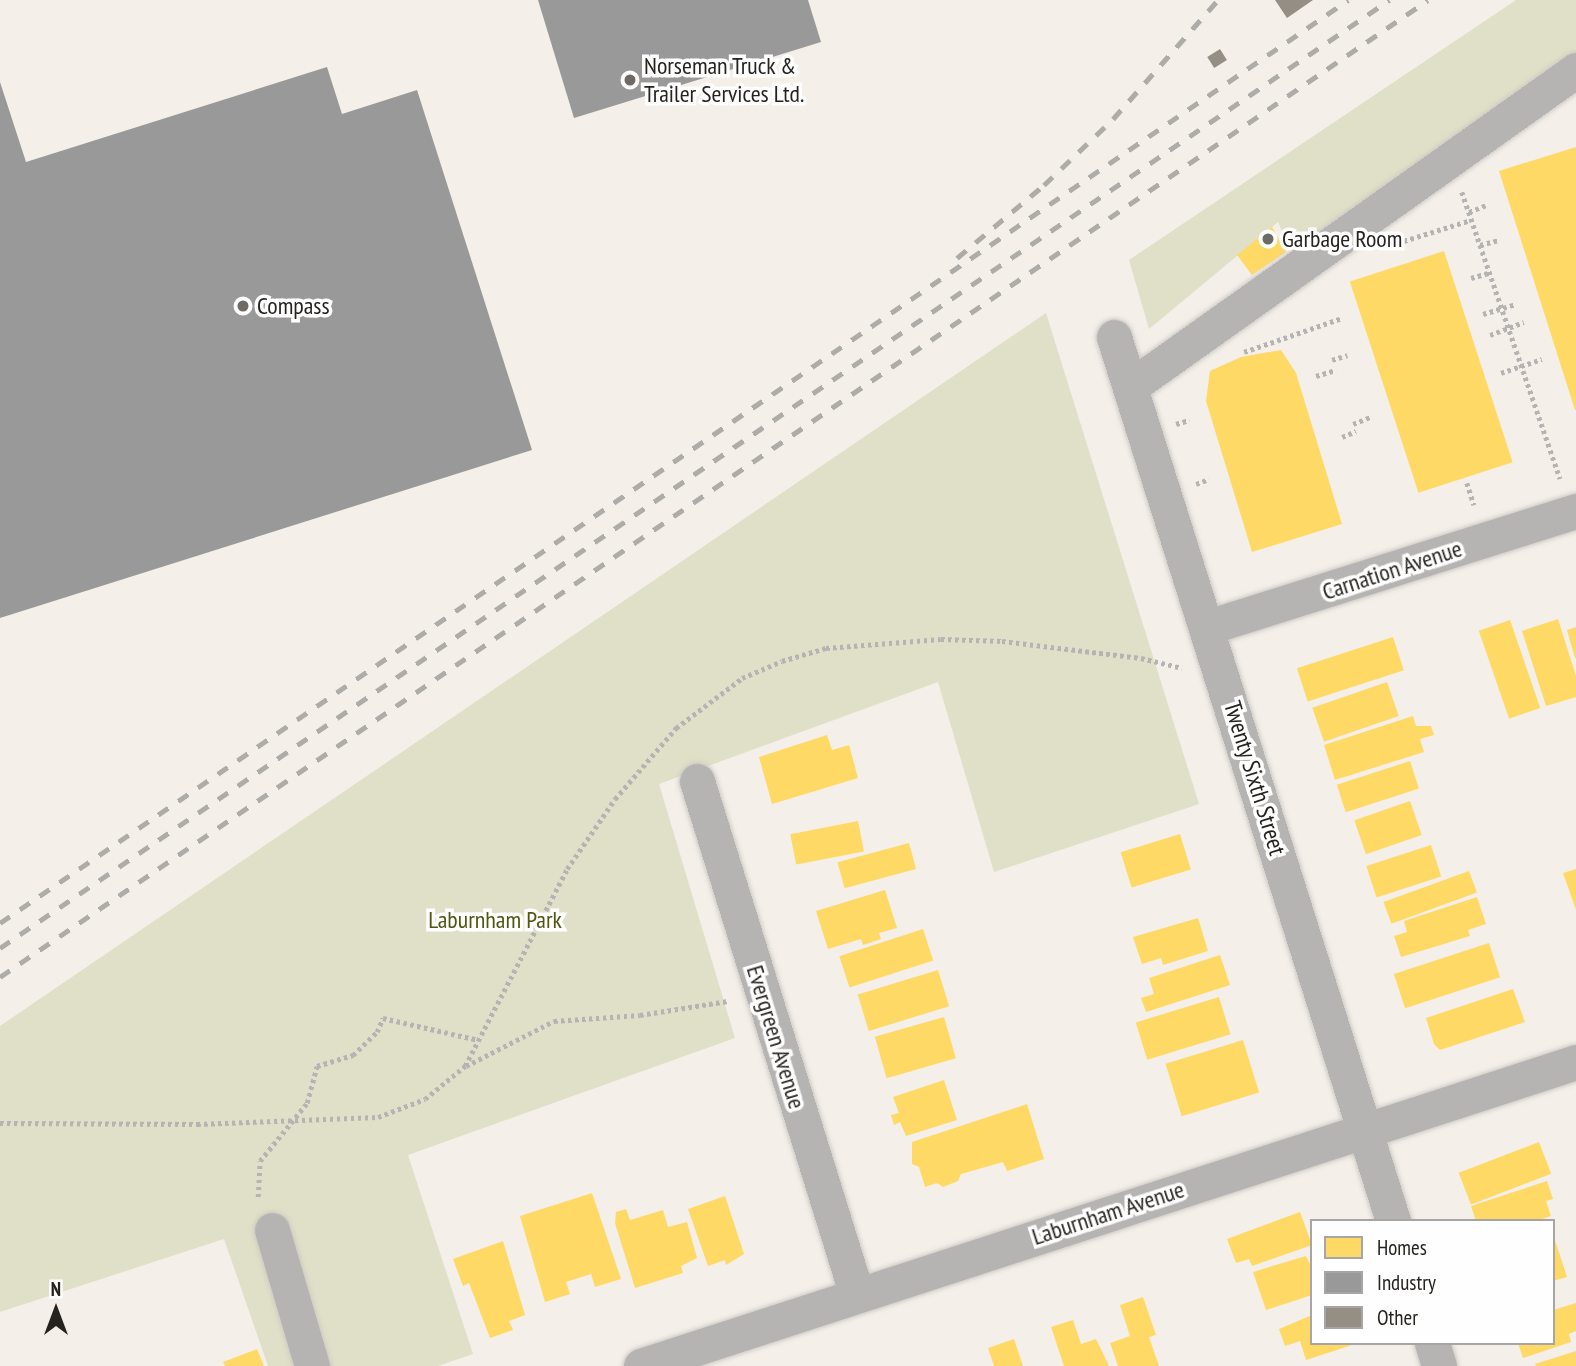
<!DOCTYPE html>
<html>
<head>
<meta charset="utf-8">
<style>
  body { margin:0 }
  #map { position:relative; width:1576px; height:1366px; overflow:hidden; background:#f4efe9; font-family:"PT Sans Narrow",sans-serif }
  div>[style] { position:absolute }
  .green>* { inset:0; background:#dfe0c7 }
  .homes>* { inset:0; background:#ffd966; transform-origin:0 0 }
  .industry>* { inset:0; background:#999 }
  .building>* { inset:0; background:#958e85; transform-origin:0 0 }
  .path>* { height:4.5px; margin-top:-2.25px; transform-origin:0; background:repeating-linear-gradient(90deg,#b6b4b2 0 3.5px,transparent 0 7px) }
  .roads { filter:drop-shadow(0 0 2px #cecac5) drop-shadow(0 0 2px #cecac5) }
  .minor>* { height:35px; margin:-17.5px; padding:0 17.5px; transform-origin:17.5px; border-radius:17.5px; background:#b5b4b2 }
  .rail>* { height:5px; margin-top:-2.5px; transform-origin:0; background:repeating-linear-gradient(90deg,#aeaca8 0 12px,transparent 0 24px) }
  .dots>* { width:19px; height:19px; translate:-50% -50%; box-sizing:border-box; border:4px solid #fefefe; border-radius:50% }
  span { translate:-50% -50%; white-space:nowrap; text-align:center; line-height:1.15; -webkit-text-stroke:7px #fefefe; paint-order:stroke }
  .poi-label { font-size:24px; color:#26231f }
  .left { translate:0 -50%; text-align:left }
  .street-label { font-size:24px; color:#26231f }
  .park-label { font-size:24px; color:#505510 }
  .legend { position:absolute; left:1310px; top:1219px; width:245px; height:126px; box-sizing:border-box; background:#fefefe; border:2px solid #a8a6a5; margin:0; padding:9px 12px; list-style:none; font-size:21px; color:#26231f }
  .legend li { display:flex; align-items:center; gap:14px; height:35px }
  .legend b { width:35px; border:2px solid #a8a6a5 }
  .north { position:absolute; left:21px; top:1275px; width:70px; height:70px; -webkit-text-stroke:5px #fefefe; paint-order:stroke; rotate:0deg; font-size:19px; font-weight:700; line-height:28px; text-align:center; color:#26231f }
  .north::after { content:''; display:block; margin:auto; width:24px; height:32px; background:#26231f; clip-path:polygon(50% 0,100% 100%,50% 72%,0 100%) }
</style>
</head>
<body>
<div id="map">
  <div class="green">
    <div style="clip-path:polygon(1516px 0,1576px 0,1576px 60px,1292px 253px,1278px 222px,1149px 329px,1129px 260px)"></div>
    <div style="clip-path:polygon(1046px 313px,1199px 804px,994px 872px,938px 682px,659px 784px,735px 1038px,408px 1155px,473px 1354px,438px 1366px,268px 1366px,224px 1239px,0 1312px,0 1026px)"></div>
  </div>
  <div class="homes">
    <div style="clip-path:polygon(1576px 147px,1576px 410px,1575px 410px,1499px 171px)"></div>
    <div style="clip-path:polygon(1272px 227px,1286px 252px,1252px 275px,1237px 255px)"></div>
    <div style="left:1444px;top:251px;width:222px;height:99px;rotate:72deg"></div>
    <div style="clip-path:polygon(1281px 350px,1296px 373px,1342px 524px,1252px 552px,1206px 401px,1210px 371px,1241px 357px)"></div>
    <div style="clip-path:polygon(1558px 619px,1576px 676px,1576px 697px,1546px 706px,1522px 631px)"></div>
    <div style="left:1510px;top:620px;width:93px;height:33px;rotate:71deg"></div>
    <div style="clip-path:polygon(1576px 627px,1576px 658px,1575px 658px,1567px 630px)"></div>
    <div style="left:1393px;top:637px;width:35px;height:101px;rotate:72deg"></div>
    <div style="left:1387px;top:682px;width:36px;height:79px;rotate:71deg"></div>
    <div style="clip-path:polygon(1413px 716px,1416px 726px,1431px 726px,1434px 735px,1420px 739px,1424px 752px,1335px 780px,1324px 745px)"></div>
    <div style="clip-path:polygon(827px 735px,832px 750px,849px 745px,858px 778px,772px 804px,759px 757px)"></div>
    <div style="left:1410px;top:761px;width:29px;height:77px;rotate:72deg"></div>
    <div style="left:1410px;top:801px;width:36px;height:59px;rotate:71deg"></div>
    <div style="left:858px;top:821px;width:31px;height:69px;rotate:79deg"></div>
    <div style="left:1180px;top:834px;width:37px;height:62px;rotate:73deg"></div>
    <div style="left:909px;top:843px;width:27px;height:74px;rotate:75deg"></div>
    <div style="left:1431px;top:845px;width:33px;height:68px;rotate:72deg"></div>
    <div style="clip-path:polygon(1576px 869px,1576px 910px,1563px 873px)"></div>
    <div style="left:1469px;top:871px;width:23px;height:91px;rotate:70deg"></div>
    <div style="clip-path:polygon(885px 890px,897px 928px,879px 933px,881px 939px,863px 945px,861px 939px,828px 949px,816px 911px)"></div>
    <div style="clip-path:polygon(1477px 897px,1486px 924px,1468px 930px,1470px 936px,1401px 957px,1394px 936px,1407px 932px,1404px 921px)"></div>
    <div style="clip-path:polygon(1198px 918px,1208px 951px,1163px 965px,1161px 958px,1142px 964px,1133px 937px)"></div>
    <div style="left:923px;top:929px;width:33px;height:88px;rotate:72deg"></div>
    <div style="left:1489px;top:943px;width:36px;height:100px;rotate:72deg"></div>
    <div style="clip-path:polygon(1220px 955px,1230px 985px,1146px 1012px,1141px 998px,1154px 994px,1149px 978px)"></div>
    <div style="left:938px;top:970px;width:38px;height:84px;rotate:73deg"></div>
    <div style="clip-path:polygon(1513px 989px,1525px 1022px,1440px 1050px,1434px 1044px,1426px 1018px)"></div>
    <div style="left:1219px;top:997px;width:39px;height:87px;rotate:73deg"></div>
    <div style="left:944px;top:1017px;width:43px;height:72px;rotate:74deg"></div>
    <div style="left:1243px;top:1040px;width:55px;height:81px;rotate:73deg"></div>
    <div style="clip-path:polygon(944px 1080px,957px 1120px,906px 1136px,900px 1122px,894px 1125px,891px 1115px,899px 1113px,893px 1097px)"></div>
    <div style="clip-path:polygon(1027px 1104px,1044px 1159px,1007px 1171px,1003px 1162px,961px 1174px,958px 1181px,943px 1187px,937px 1183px,925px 1187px,919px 1167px,912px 1164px,912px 1142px)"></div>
    <div style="left:1539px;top:1142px;width:34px;height:86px;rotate:69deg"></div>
    <div style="clip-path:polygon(1547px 1181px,1553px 1199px,1546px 1201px,1551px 1216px,1536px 1221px,1476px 1221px,1471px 1206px)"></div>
    <div style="clip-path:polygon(592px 1193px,621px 1279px,595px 1287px,591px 1274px,566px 1282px,570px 1294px,545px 1302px,520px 1216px)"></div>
    <div style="clip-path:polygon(725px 1196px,744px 1254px,726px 1265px,725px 1260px,708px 1266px,688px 1209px)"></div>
    <div style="clip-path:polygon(626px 1209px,630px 1220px,663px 1210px,668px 1227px,687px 1222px,697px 1258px,681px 1266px,683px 1273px,635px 1288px,615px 1223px,616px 1212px)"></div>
    <div style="clip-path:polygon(1300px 1212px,1312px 1245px,1252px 1266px,1249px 1259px,1236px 1263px,1227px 1239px)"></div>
    <div style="clip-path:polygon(1553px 1234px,1567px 1277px,1553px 1281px)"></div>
    <div style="clip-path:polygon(503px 1241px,525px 1315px,509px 1321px,513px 1330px,490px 1338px,469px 1283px,463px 1286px,453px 1259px)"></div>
    <div style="clip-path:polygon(1306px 1256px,1312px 1268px,1312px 1295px,1266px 1310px,1253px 1272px)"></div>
    <div style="clip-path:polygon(1143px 1297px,1156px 1335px,1149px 1337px,1159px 1366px,1118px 1366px,1110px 1343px,1130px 1336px,1120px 1305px)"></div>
    <div style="clip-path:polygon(1576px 1303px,1576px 1331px,1569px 1334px,1571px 1342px,1523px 1358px,1518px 1343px,1553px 1343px,1553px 1310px)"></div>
    <div style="clip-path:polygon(1312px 1315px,1312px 1343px,1355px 1344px,1306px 1360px,1300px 1341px,1285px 1346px,1279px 1329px)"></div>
    <div style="clip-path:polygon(1073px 1320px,1081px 1344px,1096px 1339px,1109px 1366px,1064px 1366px,1051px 1327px)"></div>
    <div style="clip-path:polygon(1014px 1339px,1023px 1366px,994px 1366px,988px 1348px)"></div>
    <div style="clip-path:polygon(257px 1349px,264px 1366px,225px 1366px,223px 1362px)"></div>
    <div style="clip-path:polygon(1576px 1351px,1576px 1366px,1536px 1366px,1535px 1364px)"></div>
  </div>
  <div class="industry">
    <div style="clip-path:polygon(538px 0,808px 0,821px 42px,574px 118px)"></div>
    <div style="clip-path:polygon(327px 67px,342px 114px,417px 90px,532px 450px,0 618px,0 82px,26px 162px)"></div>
  </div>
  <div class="building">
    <div style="clip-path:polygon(1275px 0,1313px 0,1287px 18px)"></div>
    <div style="left:1220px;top:49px;width:13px;height:15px;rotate:58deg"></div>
  </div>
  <div class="path">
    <div style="left:1462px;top:192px;width:303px;rotate:71.1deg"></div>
    <div style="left:1469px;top:212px;width:18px;rotate:-22deg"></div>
    <div style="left:1397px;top:243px;width:77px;rotate:-17.3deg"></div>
    <div style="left:1480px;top:245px;width:20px;rotate:-15deg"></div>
    <div style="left:1471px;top:278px;width:19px;rotate:-16deg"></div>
    <div style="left:1483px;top:314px;width:34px;rotate:-17deg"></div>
    <div style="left:1490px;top:335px;width:36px;rotate:-21deg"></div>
    <div style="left:1244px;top:352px;width:104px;rotate:-19.1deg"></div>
    <div style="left:1332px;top:360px;width:16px;rotate:-18deg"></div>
    <div style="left:1501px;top:373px;width:43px;rotate:-18.9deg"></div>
    <div style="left:1316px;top:376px;width:21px;rotate:-17deg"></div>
    <div style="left:1176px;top:424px;width:14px;rotate:-17deg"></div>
    <div style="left:1353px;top:424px;width:18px;rotate:-22deg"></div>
    <div style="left:1342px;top:437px;width:15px;rotate:-23deg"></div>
    <div style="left:1467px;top:483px;width:23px;rotate:72deg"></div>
    <div style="left:1196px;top:484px;width:14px;rotate:-21deg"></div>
    <div style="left:466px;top:1066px;width:99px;rotate:-27.1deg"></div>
    <div style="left:554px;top:1021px;width:86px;rotate:-4deg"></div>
    <div style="left:640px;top:1015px;width:89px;rotate:-9deg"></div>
    <div style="left:0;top:1123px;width:197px;rotate:0.3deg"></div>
    <div style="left:197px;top:1124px;width:181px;rotate:-2.2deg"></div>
    <div style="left:378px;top:1117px;width:50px;rotate:-21deg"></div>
    <div style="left:425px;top:1099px;width:52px;rotate:-39.5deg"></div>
    <div style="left:465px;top:1066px;width:222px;rotate:-62.6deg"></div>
    <div style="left:567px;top:869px;width:85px;rotate:-55.6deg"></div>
    <div style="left:615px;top:799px;width:94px;rotate:-49.3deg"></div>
    <div style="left:676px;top:728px;width:83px;rotate:-37.1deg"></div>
    <div style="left:742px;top:678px;width:43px;rotate:-23deg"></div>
    <div style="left:782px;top:661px;width:46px;rotate:-16.5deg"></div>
    <div style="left:826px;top:648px;width:115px;rotate:-4.5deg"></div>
    <div style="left:941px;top:639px;width:61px;rotate:1.9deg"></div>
    <div style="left:1002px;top:641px;width:140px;rotate:7deg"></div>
    <div style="left:1141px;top:658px;width:42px;rotate:13.7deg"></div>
    <div style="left:258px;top:1197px;width:36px;rotate:-87deg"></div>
    <div style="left:260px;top:1161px;width:75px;rotate:-51deg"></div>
    <div style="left:307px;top:1103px;width:38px;rotate:-75deg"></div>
    <div style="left:317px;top:1066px;width:38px;rotate:-17deg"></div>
    <div style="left:353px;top:1055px;width:33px;rotate:-44deg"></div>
    <div style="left:377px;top:1032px;width:15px;rotate:-67deg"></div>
    <div style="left:383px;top:1018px;width:98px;rotate:13deg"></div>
  </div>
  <div class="roads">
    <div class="minor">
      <div style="left:1114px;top:337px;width:927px;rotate:72.48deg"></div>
      <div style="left:1130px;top:387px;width:547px;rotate:-35.4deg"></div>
      <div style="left:1208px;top:627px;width:386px;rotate:-17.5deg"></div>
      <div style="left:697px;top:781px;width:535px;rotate:72.72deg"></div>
      <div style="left:272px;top:1230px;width:142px;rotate:73.6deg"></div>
      <div style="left:1432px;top:1343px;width:24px;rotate:73deg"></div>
      <div style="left:641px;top:1366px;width:983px;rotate:-18.01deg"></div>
    </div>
  </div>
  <div class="rail">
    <div style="left:957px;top:258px;width:114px;rotate:-40deg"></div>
    <div style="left:1044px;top:185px;width:95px;rotate:-43.7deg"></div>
    <div style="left:1113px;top:119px;width:159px;rotate:-48.6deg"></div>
    <div style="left:0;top:923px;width:1634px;rotate:-34.4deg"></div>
    <div style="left:0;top:948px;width:1682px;rotate:-34.31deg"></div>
    <div style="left:0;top:977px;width:1730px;rotate:-34.38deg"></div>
  </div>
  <div class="dots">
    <div style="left:630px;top:80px;background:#6e6a66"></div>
    <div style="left:1268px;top:239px;background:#6e6a66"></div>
    <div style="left:243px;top:306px;background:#6e6a66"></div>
  </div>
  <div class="poi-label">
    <span class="left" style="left:644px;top:80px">Norseman Truck &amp;<br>Trailer Services Ltd.</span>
    <span class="left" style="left:1282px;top:239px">Garbage Room</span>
    <span class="left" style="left:257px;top:306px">Compass</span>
  </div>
  <div class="street-label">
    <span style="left:1392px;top:570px;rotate:-18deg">Carnation Avenue</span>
    <span style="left:1255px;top:778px;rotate:73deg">Twenty Sixth Street</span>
    <span style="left:776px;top:1037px;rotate:73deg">Evergreen Avenue</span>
    <span style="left:1108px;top:1213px;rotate:-18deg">Laburnham Avenue</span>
  </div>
  <div class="park-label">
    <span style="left:495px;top:920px">Laburnham Park</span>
  </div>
  <ul class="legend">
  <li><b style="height:19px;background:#ffd966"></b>Homes</li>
  <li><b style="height:19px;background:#999"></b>Industry</li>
  <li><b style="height:19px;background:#958e85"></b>Other</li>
  </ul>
  <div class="north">N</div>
</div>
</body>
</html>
